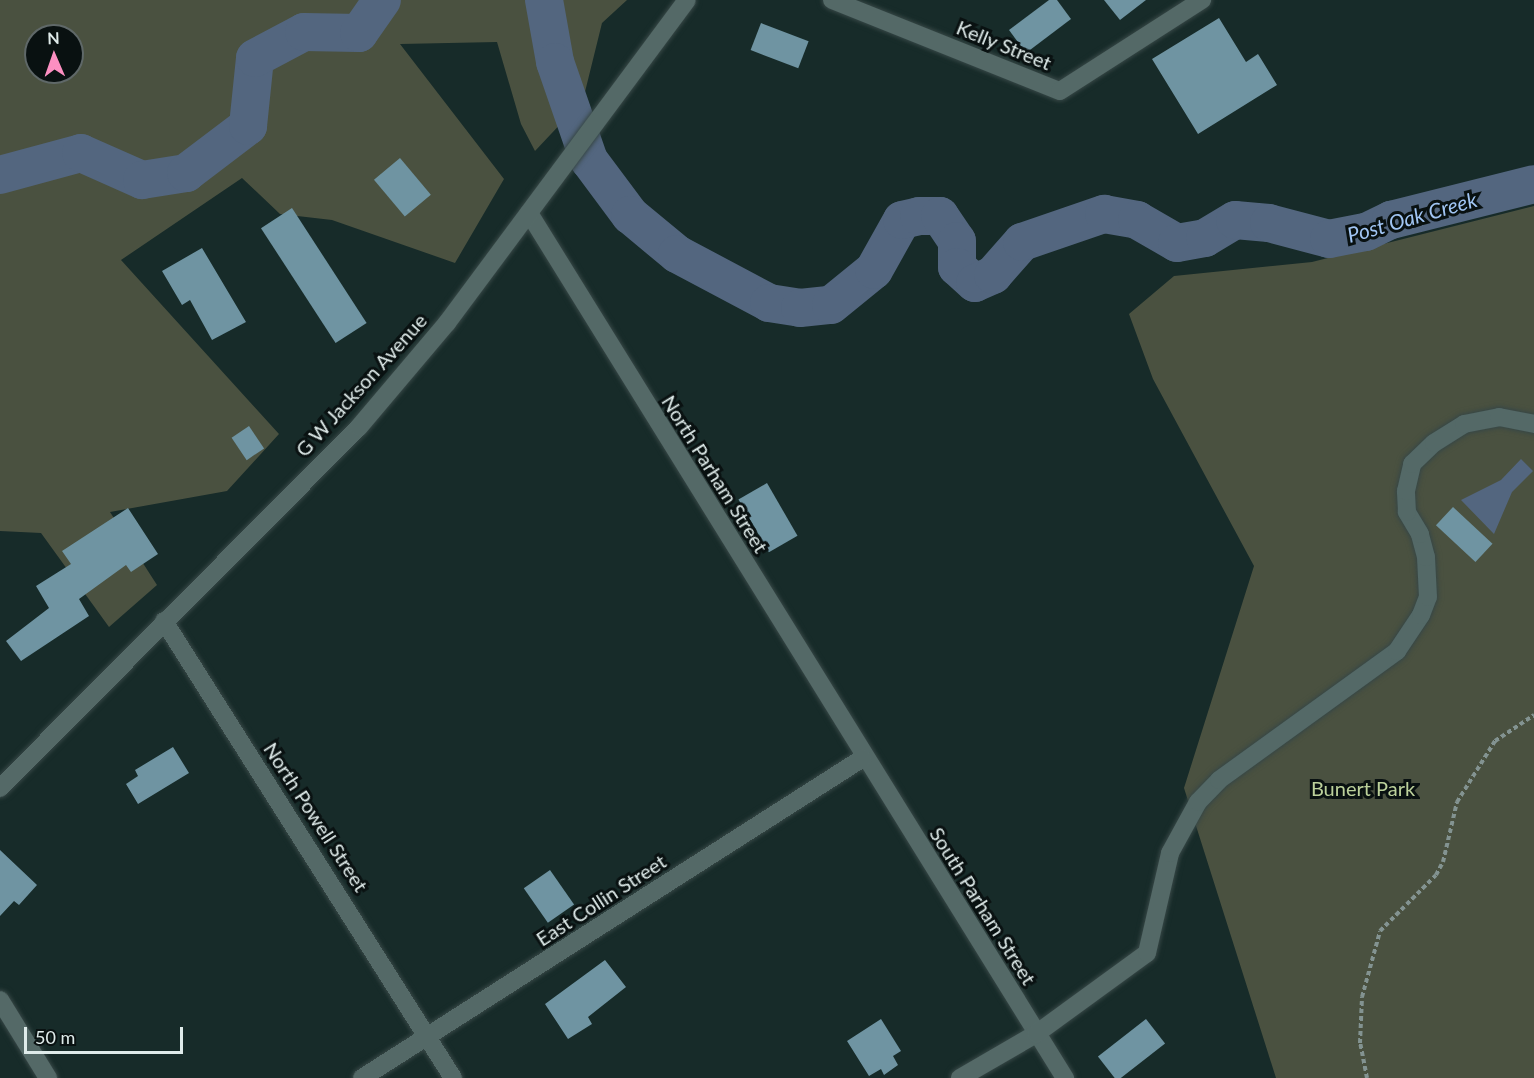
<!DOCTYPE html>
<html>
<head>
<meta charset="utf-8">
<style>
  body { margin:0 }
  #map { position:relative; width:1534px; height:1078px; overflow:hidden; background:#172b29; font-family:Lato,sans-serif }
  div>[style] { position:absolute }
  .green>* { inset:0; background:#4a5140 }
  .water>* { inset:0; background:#53667f }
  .river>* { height:38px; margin:-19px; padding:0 19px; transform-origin:19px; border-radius:19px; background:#53667f }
  .building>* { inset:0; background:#6f94a2; transform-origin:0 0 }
  .path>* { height:4px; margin-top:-2px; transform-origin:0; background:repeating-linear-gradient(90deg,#839391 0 4.5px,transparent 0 7.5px) }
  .roads { filter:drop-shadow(0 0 2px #374746) drop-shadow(0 0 2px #374746) }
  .minor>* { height:18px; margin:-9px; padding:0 9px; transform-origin:9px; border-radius:9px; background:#546967 }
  span { translate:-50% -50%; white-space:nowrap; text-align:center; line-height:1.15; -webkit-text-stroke:6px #091111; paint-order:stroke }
  .street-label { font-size:20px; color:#dfebea }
  .park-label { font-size:20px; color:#bcd19b }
  .water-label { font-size:21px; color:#a1c5f3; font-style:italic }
  .north { position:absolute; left:24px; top:24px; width:60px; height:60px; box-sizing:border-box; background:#091111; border:2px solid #5f6868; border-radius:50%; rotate:358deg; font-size:16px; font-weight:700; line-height:24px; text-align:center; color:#dfebea }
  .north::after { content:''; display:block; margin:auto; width:21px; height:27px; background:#fc8fc1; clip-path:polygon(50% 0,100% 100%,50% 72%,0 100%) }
  .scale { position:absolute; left:24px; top:1027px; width:159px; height:27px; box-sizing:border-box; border:3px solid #dfebea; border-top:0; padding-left:8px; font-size:18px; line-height:21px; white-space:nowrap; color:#dfebea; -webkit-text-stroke:4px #091111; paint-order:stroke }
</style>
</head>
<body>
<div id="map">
  <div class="green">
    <div style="clip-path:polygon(evenodd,0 0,627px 0,602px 23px,583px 100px,535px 151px,521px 124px,497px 42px,400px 44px,504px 179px,455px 263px,332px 220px,280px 214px,242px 178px,121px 260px,279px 434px,227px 491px,110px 512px,157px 585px,109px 627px,41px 533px,0 531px,0 0,36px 36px,72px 36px,72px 72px,36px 72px,36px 36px)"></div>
    <div style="clip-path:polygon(1534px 206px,1534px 1078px,1276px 1078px,1184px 788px,1254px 566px,1153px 379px,1129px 314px,1174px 276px,1312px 262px)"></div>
  </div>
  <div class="water">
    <div style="clip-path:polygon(1521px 459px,1533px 471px,1512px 492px,1494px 534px,1461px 500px,1501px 480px)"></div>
  </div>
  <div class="river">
    <div style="left:544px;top:0;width:63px;rotate:79.9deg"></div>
    <div style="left:555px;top:62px;width:104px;rotate:70.9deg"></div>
    <div style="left:589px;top:160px;width:69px;rotate:53.3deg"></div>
    <div style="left:630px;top:215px;width:61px;rotate:39.7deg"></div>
    <div style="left:677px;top:254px;width:104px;rotate:28deg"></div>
    <div style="left:769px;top:303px;width:31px;rotate:9deg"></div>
    <div style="left:800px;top:308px;width:31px;rotate:-6deg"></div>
    <div style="left:831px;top:305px;width:55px;rotate:-39.1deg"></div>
    <div style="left:874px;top:270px;width:57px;rotate:-60.8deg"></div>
    <div style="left:902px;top:220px;width:17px;rotate:-13deg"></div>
    <div style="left:919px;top:216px;width:21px"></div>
    <div style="left:940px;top:216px;width:30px;rotate:56deg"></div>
    <div style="left:957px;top:241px;width:26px;rotate:90deg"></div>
    <div style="left:957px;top:267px;width:24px;rotate:42deg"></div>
    <div style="left:975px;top:283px;width:20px;rotate:-24deg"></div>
    <div style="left:993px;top:275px;width:44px;rotate:-48.7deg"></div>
    <div style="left:1022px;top:242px;width:87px;rotate:-18.9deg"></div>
    <div style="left:1104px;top:214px;width:34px;rotate:10deg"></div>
    <div style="left:1137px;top:220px;width:46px;rotate:29.9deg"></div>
    <div style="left:1177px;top:243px;width:28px;rotate:-10deg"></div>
    <div style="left:1205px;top:238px;width:35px;rotate:-31deg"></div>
    <div style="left:1235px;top:220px;width:34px;rotate:5deg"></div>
    <div style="left:1269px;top:223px;width:62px;rotate:14.9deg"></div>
    <div style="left:1329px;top:239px;width:38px;rotate:-11deg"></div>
    <div style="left:1366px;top:232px;width:28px;rotate:-26deg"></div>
    <div style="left:1391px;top:220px;width:147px;rotate:-14.1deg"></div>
    <div style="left:0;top:175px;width:84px;rotate:-15.2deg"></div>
    <div style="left:81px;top:153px;width:67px;rotate:23.9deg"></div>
    <div style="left:142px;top:180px;width:45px;rotate:-9deg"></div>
    <div style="left:186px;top:173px;width:78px;rotate:-37.2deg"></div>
    <div style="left:248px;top:126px;width:68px;rotate:-84.1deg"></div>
    <div style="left:255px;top:58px;width:55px;rotate:-28deg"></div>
    <div style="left:304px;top:32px;width:55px;rotate:1deg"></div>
    <div style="left:359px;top:33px;width:40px;rotate:-55.1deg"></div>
  </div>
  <div class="building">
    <div style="clip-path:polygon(1049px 0,1057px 0,1071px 19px,1026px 53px,1009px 30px)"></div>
    <div style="clip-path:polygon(1104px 0,1146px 0,1120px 20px)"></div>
    <div style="clip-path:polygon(1219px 18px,1246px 62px,1258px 54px,1277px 85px,1198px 134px,1152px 59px)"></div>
    <div style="left:761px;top:23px;width:51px;height:29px;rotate:21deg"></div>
    <div style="left:400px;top:158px;width:48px;height:34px;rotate:50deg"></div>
    <div style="left:292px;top:208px;width:137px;height:37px;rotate:57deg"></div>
    <div style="clip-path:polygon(202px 248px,246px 322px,212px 340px,190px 300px,182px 305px,162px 271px)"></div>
    <div style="left:249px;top:426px;width:27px;height:21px;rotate:56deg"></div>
    <div style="left:767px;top:483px;width:61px;height:33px;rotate:60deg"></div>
    <div style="left:1453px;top:507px;width:54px;height:25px;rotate:43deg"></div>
    <div style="clip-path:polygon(128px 508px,158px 554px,131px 572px,126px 565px,79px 599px,89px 616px,21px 661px,6px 641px,49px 608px,36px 586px,71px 564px,62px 551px)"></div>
    <div style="clip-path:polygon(173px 747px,189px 773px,138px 804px,126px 784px,138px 776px,135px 770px)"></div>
    <div style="clip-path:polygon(0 850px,37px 885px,19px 905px,14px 901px,0 916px)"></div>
    <div style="left:550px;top:870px;width:42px;height:32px;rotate:55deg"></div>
    <div style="clip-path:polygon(605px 960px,626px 987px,588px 1017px,592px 1024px,568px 1039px,545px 1004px)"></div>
    <div style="clip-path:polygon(881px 1019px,901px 1051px,893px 1056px,898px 1065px,884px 1075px,881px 1069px,869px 1076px,847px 1041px)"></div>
    <div style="left:1146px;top:1019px;width:31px;height:61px;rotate:52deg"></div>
  </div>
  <div class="path">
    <div style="left:1367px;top:1078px;width:36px;rotate:-101deg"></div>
    <div style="left:1360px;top:1043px;width:46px;rotate:-87.5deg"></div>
    <div style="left:1362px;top:997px;width:68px;rotate:-74.7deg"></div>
    <div style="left:1380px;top:931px;width:79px;rotate:-45deg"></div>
    <div style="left:1436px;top:875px;width:15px;rotate:-62deg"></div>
    <div style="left:1443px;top:862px;width:62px;rotate:-76.9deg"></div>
    <div style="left:1457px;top:802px;width:72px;rotate:-58.1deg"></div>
    <div style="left:1495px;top:741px;width:47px;rotate:-33.7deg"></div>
  </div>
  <div class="roads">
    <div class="minor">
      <div style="left:832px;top:0;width:245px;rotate:21.8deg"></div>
      <div style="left:1060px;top:91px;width:169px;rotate:-32.7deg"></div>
      <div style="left:529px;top:213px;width:1018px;rotate:58.22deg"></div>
      <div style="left:164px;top:621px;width:541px;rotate:57.69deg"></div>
      <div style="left:0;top:788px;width:509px;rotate:-45.16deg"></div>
      <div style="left:359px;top:427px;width:136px;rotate:-49.8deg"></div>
      <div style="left:447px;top:323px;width:402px;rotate:-53.4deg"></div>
      <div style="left:0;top:1000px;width:92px;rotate:58.4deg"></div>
      <div style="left:362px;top:1078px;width:594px;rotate:-32.57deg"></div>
      <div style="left:960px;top:1078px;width:88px;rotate:-30.1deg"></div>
      <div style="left:1036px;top:1034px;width:137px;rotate:-36.1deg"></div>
      <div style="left:1147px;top:953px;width:103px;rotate:-77deg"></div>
      <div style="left:1170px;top:853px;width:58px;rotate:-61.2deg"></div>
      <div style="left:1198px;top:802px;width:30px;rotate:-46deg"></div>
      <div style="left:1219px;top:780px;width:220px;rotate:-35.9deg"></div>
      <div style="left:1397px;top:651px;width:43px;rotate:-56.3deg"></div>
      <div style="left:1421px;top:615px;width:19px;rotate:-69deg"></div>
      <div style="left:1428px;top:597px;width:40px;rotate:-92.9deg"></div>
      <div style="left:1426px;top:557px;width:24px;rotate:-105deg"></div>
      <div style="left:1420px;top:534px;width:26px;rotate:-121deg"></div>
      <div style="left:1407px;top:512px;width:21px;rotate:-93deg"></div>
      <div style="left:1406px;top:491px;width:28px;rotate:-77deg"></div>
      <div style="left:1412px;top:464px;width:30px;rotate:-44deg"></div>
      <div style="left:1434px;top:443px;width:36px;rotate:-32deg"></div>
      <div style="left:1464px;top:424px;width:36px;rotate:-11deg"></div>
      <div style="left:1499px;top:417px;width:36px;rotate:11deg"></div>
    </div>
  </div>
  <div class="street-label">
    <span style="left:1004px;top:45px;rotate:22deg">Kelly Street</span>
    <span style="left:361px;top:385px;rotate:-48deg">G W Jackson Avenue</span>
    <span style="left:715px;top:474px;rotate:58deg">North Parham Street</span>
    <span style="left:316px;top:817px;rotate:57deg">North Powell Street</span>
    <span style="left:601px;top:900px;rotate:-33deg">East Collin Street</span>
    <span style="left:983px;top:906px;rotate:58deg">South Parham Street</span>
  </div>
  <div class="park-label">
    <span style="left:1363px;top:788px">Bunert Park</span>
  </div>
  <div class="water-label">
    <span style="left:1412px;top:217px;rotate:-16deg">Post Oak Creek</span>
  </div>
  <div class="north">N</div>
  <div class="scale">50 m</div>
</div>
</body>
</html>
